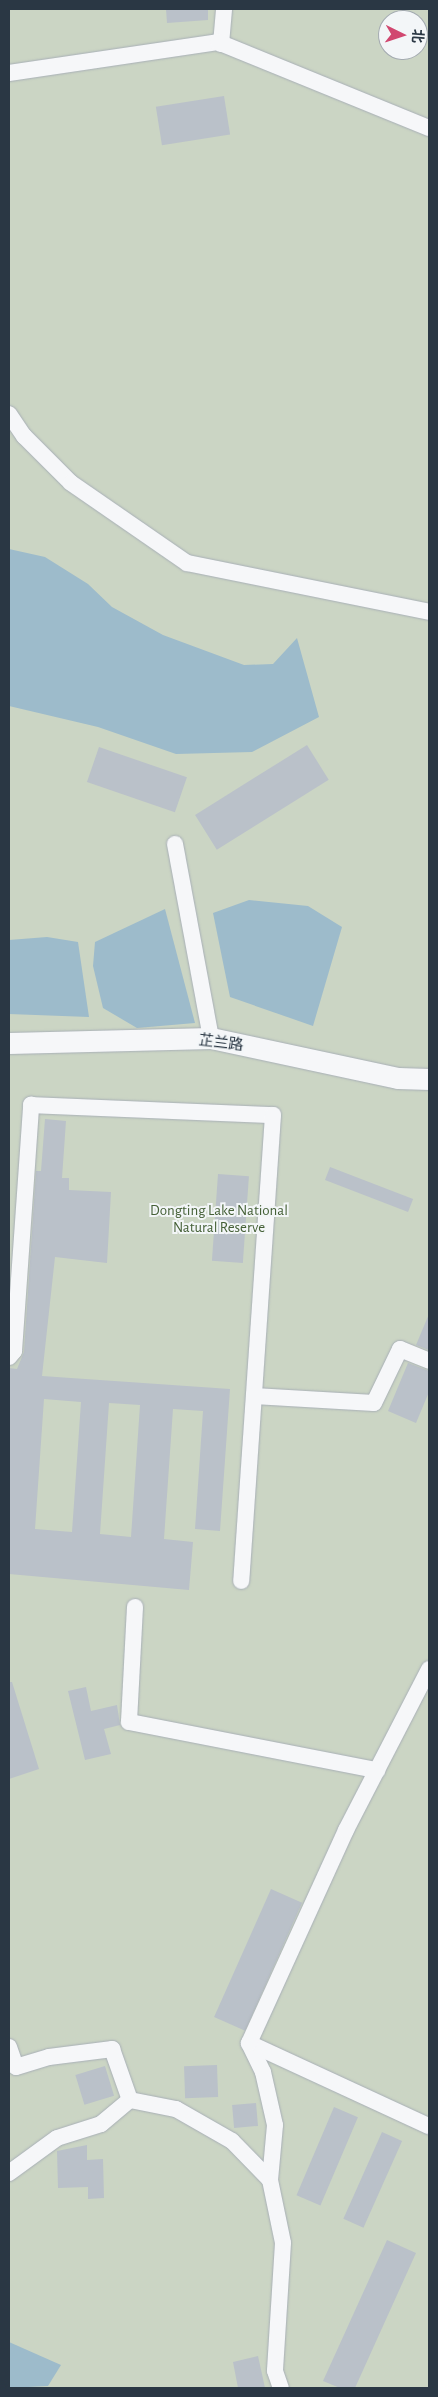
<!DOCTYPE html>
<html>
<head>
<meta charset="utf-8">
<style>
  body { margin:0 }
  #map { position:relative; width:438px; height:2397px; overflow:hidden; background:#e3e7eb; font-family:"Alegreya Sans","Noto Sans SC",sans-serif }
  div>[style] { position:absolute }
  .green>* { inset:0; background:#cbd5c4 }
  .water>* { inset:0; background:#9dbbcb }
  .building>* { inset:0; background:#bac1c9; transform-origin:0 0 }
  .roads { filter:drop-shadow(0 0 1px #a8afb6) drop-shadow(0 0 1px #a8afb6) }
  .minor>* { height:16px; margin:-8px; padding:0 8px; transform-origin:8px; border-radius:8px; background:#f6f7f9 }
  .tertiary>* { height:21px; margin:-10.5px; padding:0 10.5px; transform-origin:10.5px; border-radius:10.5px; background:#f6f7f9 }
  span { translate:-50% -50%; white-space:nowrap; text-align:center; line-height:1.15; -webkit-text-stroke:4px #f3f6f8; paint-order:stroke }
  .street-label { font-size:15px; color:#2a3744 }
  .park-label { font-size:15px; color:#456037 }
  .frame { position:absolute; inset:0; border:10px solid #2a3744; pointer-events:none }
  .north { position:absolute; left:378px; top:10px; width:50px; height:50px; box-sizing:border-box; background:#f3f6f8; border:1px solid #a3aab0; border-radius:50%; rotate:94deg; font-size:14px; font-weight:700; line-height:20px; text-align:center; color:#2a3744 }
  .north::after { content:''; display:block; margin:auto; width:18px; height:22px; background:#d14770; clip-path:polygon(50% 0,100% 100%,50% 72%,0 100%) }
</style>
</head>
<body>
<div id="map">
  <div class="green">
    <div style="clip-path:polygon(evenodd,9px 9px,429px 9px,429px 2388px,9px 2388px,9px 9px,388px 20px,418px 20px,418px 50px,388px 50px,388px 20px)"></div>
  </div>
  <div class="water">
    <div style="clip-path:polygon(9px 549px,45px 557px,88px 584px,112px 607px,163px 635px,244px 665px,273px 664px,297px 638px,319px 717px,252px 752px,176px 754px,98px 727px,9px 706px)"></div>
    <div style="clip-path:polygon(249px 900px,308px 906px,342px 927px,313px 1026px,230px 997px,213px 913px)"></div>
    <div style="clip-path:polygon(165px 909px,195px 1023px,137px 1028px,103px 1008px,93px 966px,95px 942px)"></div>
    <div style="clip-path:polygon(47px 937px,78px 942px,89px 1017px,9px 1014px,9px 940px)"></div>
    <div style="clip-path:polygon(9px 2342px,61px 2365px,48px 2386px,9px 2388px)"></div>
  </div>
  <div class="building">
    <div style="clip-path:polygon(166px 9px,208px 9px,208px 20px,167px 23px)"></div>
    <div style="left:224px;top:96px;width:39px;height:69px;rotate:81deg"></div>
    <div style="left:307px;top:745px;width:41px;height:132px;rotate:58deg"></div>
    <div style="left:99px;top:747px;width:93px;height:37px;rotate:19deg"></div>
    <div style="clip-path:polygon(evenodd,45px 1119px,66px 1121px,62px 1178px,69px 1178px,69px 1190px,111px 1192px,107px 1263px,55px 1257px,42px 1376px,230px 1389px,220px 1531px,195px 1529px,203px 1411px,173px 1409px,164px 1539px,193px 1542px,189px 1590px,9px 1574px,9px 1368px,17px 1369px,24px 1352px,36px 1171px,41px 1171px,45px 1119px,44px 1399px,81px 1402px,72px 1532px,35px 1529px,44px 1399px,45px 1119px,109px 1403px,140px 1405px,131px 1537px,100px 1534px,109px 1403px)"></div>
    <div style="left:330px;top:1167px;width:89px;height:14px;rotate:21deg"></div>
    <div style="left:218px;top:1174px;width:31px;height:87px;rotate:4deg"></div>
    <div style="clip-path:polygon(429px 1314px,429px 1350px,416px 1345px)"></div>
    <div style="clip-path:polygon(408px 1363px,429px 1371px,429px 1392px,416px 1423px,388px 1411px)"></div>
    <div style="clip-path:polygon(9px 1682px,12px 1682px,39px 1769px,9px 1779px)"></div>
    <div style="clip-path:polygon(86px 1687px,91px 1711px,117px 1705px,120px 1725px,104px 1729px,111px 1754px,85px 1760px,68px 1691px)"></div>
    <div style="left:271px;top:1889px;width:34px;height:140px;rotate:24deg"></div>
    <div style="left:217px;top:2065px;width:32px;height:33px;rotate:88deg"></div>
    <div style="left:105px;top:2066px;width:31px;height:31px;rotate:73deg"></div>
    <div style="left:256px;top:2103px;width:23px;height:24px;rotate:85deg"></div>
    <div style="left:334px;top:2107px;width:26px;height:96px;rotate:23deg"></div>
    <div style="left:382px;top:2132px;width:22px;height:95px;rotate:24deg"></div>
    <div style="clip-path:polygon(87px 2145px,87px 2160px,103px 2159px,104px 2198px,88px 2199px,88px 2187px,58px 2188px,57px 2151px)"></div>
    <div style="clip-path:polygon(387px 2240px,416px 2253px,355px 2388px,340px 2388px,323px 2381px)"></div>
    <div style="clip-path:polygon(258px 2356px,265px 2388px,238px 2388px,233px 2362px)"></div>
  </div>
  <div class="roads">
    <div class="minor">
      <div style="left:221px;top:44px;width:35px;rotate:-85deg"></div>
      <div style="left:9px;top:73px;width:211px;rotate:-8.4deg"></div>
      <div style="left:218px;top:42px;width:228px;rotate:22.2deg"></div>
      <div style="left:9px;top:414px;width:27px;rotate:56deg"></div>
      <div style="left:24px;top:436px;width:66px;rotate:45deg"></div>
      <div style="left:71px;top:483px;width:141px;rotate:34.6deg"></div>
      <div style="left:187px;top:563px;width:247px;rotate:11.4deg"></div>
      <div style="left:175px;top:844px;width:197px;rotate:79.5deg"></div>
      <div style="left:9px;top:1357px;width:8px;rotate:-50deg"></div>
      <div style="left:14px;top:1351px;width:247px;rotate:-86deg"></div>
      <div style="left:31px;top:1105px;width:242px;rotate:2.4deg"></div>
      <div style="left:273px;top:1115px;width:467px;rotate:93.9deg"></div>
      <div style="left:254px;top:1396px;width:120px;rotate:3.3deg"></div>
      <div style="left:374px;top:1403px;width:60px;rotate:-64.3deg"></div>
      <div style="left:400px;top:1349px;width:31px;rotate:22deg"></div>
      <div style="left:135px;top:1607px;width:115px;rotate:93deg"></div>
      <div style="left:129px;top:1722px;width:253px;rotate:11deg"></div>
      <div style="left:249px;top:2043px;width:198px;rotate:24.8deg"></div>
      <div style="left:9px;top:2047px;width:21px;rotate:71deg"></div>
      <div style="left:16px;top:2067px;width:34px;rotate:-17deg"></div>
      <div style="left:49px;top:2057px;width:64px;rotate:-7.2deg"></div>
      <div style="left:112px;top:2049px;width:54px;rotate:70.6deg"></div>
      <div style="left:130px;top:2100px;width:47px;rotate:11.1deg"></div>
      <div style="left:176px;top:2109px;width:64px;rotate:29.7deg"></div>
      <div style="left:232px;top:2141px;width:54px;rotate:45.7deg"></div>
      <div style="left:270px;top:2180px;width:64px;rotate:78.3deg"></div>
      <div style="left:283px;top:2243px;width:128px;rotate:93.6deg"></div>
      <div style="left:275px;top:2371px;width:18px;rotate:71deg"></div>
      <div style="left:9px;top:2173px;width:59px;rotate:-36.1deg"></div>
      <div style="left:57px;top:2138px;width:46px;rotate:-17.7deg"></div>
      <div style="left:101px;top:2124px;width:38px;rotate:-40deg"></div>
      <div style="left:270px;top:2180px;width:55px;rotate:-84.8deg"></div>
      <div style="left:275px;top:2125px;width:54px;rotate:-102.8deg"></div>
      <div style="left:263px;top:2072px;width:32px;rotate:-116deg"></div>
      <div style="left:249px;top:2043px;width:234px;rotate:-65.5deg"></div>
      <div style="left:346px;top:1830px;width:181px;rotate:-62.7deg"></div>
    </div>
    <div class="tertiary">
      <div style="left:9px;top:1043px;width:202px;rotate:-1.4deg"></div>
      <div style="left:211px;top:1038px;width:191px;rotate:12.1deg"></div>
      <div style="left:398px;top:1078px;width:31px;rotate:2deg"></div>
    </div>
  </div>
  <div class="street-label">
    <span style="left:221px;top:1043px;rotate:7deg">芷兰路</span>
  </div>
  <div class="park-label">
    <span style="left:219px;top:1219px">Dongting Lake National<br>Natural Reserve</span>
  </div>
  <div class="frame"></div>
  <div class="north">北</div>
</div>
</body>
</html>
